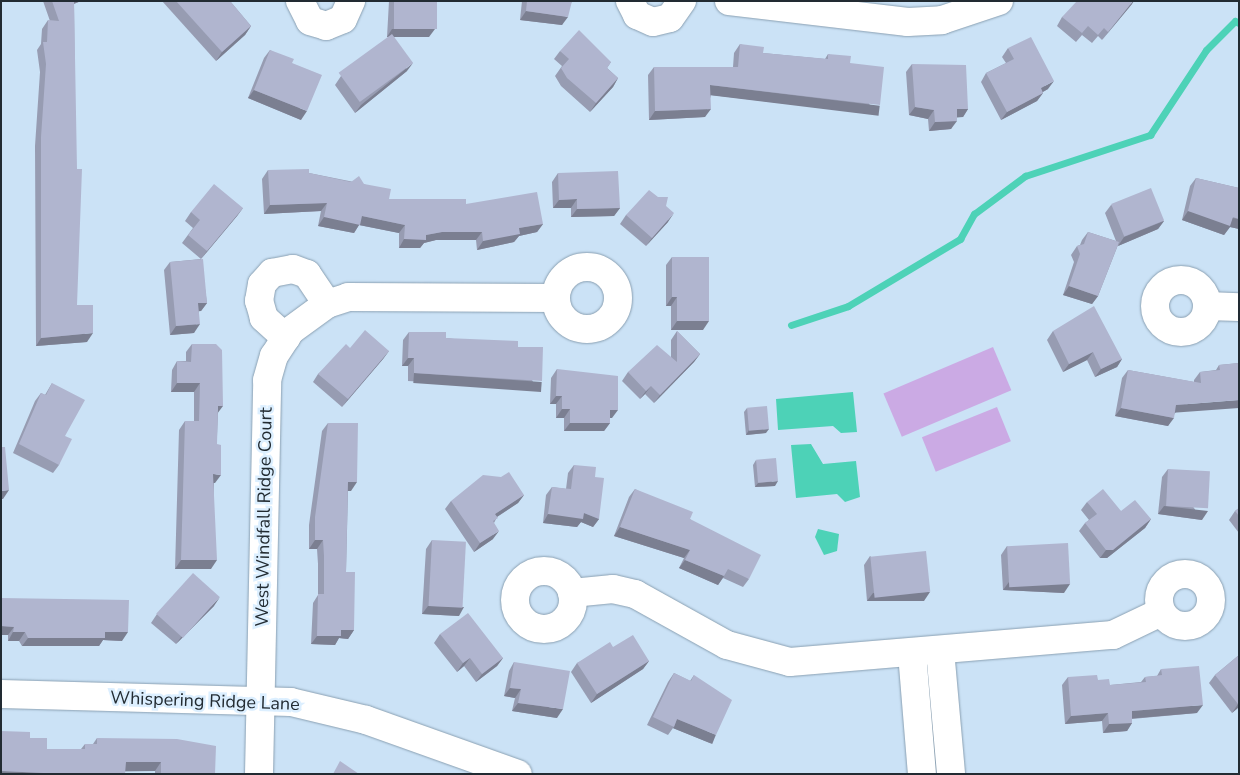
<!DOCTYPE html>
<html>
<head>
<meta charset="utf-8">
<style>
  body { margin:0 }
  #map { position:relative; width:1240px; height:775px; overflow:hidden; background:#cbe2f6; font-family:"Nunito Sans",sans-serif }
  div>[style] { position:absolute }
  .green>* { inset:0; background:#cbaae4; transform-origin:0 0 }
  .water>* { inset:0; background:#4dd2b7 }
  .stream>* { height:7px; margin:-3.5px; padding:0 3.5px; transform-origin:3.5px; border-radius:3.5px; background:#4dd2b7 }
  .roads { filter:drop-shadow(0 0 1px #8aa0b2) drop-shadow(0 0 1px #8aa0b2) }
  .minor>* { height:28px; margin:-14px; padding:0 14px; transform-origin:14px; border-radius:14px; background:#fff }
  .minor>.ring { margin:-14px; padding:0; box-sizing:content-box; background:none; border:28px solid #fff; border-radius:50% }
  .wall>* { inset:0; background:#979cb2 }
  .shaded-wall>* { inset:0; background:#7b7f91; transform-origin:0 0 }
  .building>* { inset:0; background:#b0b5cf; transform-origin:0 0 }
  span { translate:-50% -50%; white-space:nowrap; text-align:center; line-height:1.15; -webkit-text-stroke:5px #dcefff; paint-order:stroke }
  .street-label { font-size:18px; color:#222b32 }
  .frame { position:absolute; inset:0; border:2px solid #222b32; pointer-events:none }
</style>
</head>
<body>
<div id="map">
  <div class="green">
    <div style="left:993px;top:347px;width:47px;height:119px;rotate:67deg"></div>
    <div style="left:997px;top:407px;width:37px;height:81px;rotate:68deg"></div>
  </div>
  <div class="water">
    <div style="clip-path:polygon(853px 392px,857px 432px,841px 433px,833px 426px,778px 430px,776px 399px)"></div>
    <div style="clip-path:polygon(811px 444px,823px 464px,856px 461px,860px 497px,845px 502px,837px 494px,796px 498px,791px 445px)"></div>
    <div style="clip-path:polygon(818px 529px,839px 534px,837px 551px,824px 555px,815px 537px)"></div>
  </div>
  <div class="stream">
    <div style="left:791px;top:325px;width:60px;rotate:-18.4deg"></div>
    <div style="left:848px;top:306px;width:131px;rotate:-30.9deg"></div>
    <div style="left:960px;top:239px;width:29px;rotate:-61deg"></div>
    <div style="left:974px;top:214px;width:64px;rotate:-36.7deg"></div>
    <div style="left:1025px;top:176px;width:132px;rotate:-18.2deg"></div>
    <div style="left:1150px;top:135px;width:102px;rotate:-56.6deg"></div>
    <div style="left:1206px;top:50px;width:41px;rotate:-45deg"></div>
    <div style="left:1235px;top:21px;width:4px;rotate:27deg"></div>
  </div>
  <div class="roads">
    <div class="minor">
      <div style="left:300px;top:1px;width:22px;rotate:63deg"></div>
      <div style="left:310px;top:21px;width:17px;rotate:17deg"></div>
      <div style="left:326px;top:26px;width:18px;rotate:-22deg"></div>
      <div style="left:343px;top:19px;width:20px;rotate:-66deg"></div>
      <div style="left:630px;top:1px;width:16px;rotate:63deg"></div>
      <div style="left:637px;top:15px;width:17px;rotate:24deg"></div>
      <div style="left:653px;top:22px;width:17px;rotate:-13deg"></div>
      <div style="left:670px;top:18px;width:21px;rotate:-55deg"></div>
      <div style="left:729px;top:1px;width:180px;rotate:6.7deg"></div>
      <div style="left:908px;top:22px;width:34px;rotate:-3deg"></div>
      <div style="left:942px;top:20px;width:60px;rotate:-18.4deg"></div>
      <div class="ring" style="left:556px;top:267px;width:34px;height:34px"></div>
      <div class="ring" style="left:1155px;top:280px;width:24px;height:24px"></div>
      <div style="left:1207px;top:306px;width:32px;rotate:2deg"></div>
      <div style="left:286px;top:338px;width:30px;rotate:-138deg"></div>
      <div style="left:264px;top:318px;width:18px;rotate:-106deg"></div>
      <div style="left:259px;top:301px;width:17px;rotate:-80deg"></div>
      <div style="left:262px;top:284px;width:15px;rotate:-48deg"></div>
      <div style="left:272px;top:273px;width:21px;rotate:-11deg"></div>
      <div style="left:293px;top:269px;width:15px;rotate:20deg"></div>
      <div style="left:307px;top:274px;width:36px;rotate:56deg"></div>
      <div class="ring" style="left:515px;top:571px;width:30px;height:30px"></div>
      <div class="ring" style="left:1159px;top:574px;width:24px;height:24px"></div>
      <div style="left:572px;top:593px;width:41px;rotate:-5.6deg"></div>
      <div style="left:613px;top:589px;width:23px;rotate:13deg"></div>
      <div style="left:635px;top:594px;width:105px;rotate:29deg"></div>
      <div style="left:727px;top:645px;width:65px;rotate:15.1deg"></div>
      <div style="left:790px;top:662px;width:324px;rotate:-4.8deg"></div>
      <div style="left:1113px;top:635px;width:53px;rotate:-25.6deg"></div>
      <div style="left:940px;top:650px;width:124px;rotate:84.9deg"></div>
      <div style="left:912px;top:653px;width:121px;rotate:85.3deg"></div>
      <div style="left:1px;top:694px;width:290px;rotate:1.6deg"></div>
      <div style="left:291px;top:702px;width:77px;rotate:13.5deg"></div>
      <div style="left:366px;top:720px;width:161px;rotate:19.6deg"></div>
      <div style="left:259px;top:774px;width:394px;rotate:-88.8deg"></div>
      <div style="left:267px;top:380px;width:25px;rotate:-74deg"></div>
      <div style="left:274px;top:356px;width:30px;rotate:-57deg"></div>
      <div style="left:290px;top:331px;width:46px;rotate:-36.1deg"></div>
      <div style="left:327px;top:304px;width:22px;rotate:-18deg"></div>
      <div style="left:348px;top:297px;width:208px;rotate:0.3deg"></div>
    </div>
  </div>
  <div class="wall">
    <div style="clip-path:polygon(43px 1px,81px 1px,74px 4px,77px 305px,87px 342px,36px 346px,35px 146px,40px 72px,37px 50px,41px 44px,42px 29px,48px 20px,50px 21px)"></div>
    <div style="clip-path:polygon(162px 1px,230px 1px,251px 26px,245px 35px,216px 61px)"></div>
    <div style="clip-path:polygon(389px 1px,437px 1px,429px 37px,394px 37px,407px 71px,355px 113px,335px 85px,341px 76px,389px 37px,387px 37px)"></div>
    <div style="clip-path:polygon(522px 1px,572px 1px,562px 25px,520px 20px)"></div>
    <div style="clip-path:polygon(1132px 4px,1102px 40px,1098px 36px,1092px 43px,1082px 35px,1076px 42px,1057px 26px,1062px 17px)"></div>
    <div style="clip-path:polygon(740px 44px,763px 53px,825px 59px,828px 54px,850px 63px,874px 114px,711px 95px,705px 117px,649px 120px,648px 75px,654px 67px,733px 67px,734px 53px)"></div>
    <div style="clip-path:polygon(1008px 48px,1048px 89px,1043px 92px,1043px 93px,1037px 101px,1001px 120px,981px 82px,986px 73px,1006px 63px,1002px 57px)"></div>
    <div style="clip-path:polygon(270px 50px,292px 63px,301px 120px,248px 98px,264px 58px)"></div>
    <div style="clip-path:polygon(560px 51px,611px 62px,607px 68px,618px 78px,613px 87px,590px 112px,561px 86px,555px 76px,562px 66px,554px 59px)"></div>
    <div style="clip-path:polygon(912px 64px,968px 109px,963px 117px,957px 117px,951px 129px,929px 131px,928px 119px,909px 115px,906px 72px)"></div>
    <div style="clip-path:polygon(268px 170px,309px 173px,364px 184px,389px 199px,466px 204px,543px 224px,537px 232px,519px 236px,514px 242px,477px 250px,476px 240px,436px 240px,424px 243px,420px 248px,399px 248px,399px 233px,359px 225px,354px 233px,318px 226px,321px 211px,264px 214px,262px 179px)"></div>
    <div style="clip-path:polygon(558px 173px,620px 208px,614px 216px,571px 217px,571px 208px,553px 208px,552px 182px)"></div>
    <div style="clip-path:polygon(1196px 178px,1239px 188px,1239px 229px,1230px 227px,1224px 235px,1182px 220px,1190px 186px)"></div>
    <div style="clip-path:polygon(1111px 205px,1164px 221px,1158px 229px,1118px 246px,1118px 245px,1098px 296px,1092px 304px,1063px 295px,1074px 262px,1071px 255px,1077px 246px,1080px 245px,1082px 240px,1088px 232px,1116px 241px,1105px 213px)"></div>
    <div style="clip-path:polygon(666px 206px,668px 222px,646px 246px,620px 224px,626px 215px)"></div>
    <div style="clip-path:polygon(243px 208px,237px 216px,201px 259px,207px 303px,201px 311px,199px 311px,194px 333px,170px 335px,164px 270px,170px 262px,201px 259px,182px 243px,193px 228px,185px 221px,191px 212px)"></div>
    <div style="clip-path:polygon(672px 257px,703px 330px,671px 330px,671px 306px,666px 306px,666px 265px)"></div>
    <div style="clip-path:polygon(677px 331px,700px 354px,694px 362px,654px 403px,645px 394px,640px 399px,622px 381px,628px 372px,671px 357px,671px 340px)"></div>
    <div style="clip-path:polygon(1053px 331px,1122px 359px,1117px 367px,1095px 377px,1087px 360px,1063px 372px,1047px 340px)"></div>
    <div style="clip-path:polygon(409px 332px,446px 338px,518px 347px,536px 389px,408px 381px,408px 366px,402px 366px,403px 340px)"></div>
    <div style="clip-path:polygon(192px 344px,218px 413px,215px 483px,214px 483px,211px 569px,175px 569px,179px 430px,185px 421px,194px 421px,194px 392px,171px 392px,172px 370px,177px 361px,186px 361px,186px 352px)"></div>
    <div style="clip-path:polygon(350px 348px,389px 351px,383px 359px,342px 407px,313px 382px,318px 374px)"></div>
    <div style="clip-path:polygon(1239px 363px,1175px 413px,1168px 426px,1115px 416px,1122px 378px,1128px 370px,1194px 382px,1194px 380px,1200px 372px,1216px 370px,1219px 365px)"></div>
    <div style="clip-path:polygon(557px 369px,612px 418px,610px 418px,610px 423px,604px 431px,564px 431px,564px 418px,556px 418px,556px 404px,550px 404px,551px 378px)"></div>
    <div style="clip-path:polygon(52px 383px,65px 436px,59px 465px,53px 473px,13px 453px,35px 401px,41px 393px,45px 395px)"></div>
    <div style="clip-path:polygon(747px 408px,766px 433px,746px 435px,744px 412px)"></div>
    <div style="clip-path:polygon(328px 423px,351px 491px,348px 491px,346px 572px,354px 630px,348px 639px,339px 638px,335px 645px,311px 644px,313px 603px,318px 595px,318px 564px,317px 549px,309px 549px,309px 525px,322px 431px)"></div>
    <div style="clip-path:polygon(756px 460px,775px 486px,755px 487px,753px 465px)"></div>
    <div style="clip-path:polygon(574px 465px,595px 477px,599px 519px,593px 527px,581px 522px,577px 527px,543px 523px,546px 495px,552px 487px,566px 489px,568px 473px)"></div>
    <div style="clip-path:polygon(1168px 469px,1202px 520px,1158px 514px,1162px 477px)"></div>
    <div style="clip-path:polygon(635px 489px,690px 519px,749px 579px,743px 587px,723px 578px,718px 585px,679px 568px,684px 558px,614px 536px,629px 497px)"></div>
    <div style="clip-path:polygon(524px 495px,518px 503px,497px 517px,494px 523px,493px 539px,474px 552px,445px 509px,451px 501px)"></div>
    <div style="clip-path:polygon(1087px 502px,1121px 511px,1151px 519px,1145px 528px,1107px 558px,1100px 558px,1079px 531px,1085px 523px,1089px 520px,1081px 510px)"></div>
    <div style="clip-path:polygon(1239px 508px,1239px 533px,1229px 520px,1235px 511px)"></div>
    <div style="clip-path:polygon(432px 540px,459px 616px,422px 614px,426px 549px)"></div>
    <div style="clip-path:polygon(1007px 546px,1064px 593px,1003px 590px,1001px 555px)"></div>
    <div style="clip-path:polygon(870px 556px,924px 601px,867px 601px,864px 565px)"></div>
    <div style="clip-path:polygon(1px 598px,122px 641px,103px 640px,99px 646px,22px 646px,19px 641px,8px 641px,8px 635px,1px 635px)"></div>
    <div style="clip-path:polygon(214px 606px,176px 644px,151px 623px,157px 614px)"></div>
    <div style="clip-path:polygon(440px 634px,503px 658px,497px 666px,476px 682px,464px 666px,457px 672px,434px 643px)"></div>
    <div style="clip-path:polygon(613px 647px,649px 661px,643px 669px,591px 703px,571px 672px,577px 663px)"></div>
    <div style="clip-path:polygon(1239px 655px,1239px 707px,1232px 713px,1209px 683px,1215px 675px)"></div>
    <div style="clip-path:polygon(514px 662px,557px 718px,512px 711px,515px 698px,504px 696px,509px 671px)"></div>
    <div style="clip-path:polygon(1161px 669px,1197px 713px,1132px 719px,1132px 723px,1127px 731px,1103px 733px,1102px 721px,1065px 724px,1062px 685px,1068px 677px,1098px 680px,1110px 685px,1141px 682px,1145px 677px,1157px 676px)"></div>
    <div style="clip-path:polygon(674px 673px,690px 681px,694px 675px,710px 743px,673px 728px,668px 735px,647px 725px,668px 682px)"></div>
    <div style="clip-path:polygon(30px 738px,47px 749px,81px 749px,85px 744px,93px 744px,97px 738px,215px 774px,155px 774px,155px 771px,1px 774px)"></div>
  </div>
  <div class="shaded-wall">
    <div style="clip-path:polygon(71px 1px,81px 1px,68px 6px)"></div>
    <div style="clip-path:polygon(1133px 1px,1134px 1px,1132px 4px,1102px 40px)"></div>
    <div style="clip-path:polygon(526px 11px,568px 17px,562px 25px,520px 20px)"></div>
    <div style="clip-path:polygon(251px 26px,245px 35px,216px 61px,222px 52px)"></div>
    <div style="clip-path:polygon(392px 29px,435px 29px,429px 37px,387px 37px)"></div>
    <div style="clip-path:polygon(413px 63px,407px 71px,355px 113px,361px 105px)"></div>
    <div style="clip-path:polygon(618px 78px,613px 87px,590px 112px,596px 103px)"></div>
    <div style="clip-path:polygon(1054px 81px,1048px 89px,1035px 96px,1041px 88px)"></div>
    <div style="left:710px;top:85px;width:171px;height:10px;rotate:7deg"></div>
    <div style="clip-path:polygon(254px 90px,307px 111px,301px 120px,248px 98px)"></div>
    <div style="clip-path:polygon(1043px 93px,1037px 101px,1001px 120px,1007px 112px)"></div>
    <div style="clip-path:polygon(915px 107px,934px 110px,928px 119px,909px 115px)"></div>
    <div style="clip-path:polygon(711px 109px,705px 117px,649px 120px,655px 111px)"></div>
    <div style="clip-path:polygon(957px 109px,968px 109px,963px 117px,951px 118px)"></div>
    <div style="clip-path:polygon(957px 121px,951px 129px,929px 131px,935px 122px)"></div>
    <div style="clip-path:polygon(577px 199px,571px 208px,553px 208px,559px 200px)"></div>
    <div style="clip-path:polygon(327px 203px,321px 211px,264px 214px,270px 205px)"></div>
    <div style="clip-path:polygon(243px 208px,237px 216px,201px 259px,207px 251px)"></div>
    <div style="clip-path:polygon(620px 208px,614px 216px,571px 217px,577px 209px)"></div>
    <div style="clip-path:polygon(1188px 211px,1239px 219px,1239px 229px,1230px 227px,1224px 235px,1182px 220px)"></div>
    <div style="clip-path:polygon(674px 213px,668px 222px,646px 246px,652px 238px)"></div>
    <div style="clip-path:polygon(362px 216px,405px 225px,399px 233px,359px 225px,354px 233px,318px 226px,324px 217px)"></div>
    <div style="clip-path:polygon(1164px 221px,1158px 229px,1118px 246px,1124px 237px)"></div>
    <div style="clip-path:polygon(543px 224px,537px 232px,519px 236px,514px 242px,477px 250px,483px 241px,519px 228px)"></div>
    <div style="clip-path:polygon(442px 232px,482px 232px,476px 240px,436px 240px,424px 243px,420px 248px,399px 248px,404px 239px)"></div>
    <div style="clip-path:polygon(1069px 286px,1098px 296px,1092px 304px,1063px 295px)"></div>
    <div style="clip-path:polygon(672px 297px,677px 297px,671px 306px,666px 306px)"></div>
    <div style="clip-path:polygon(198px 303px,207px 303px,201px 311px,192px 312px)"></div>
    <div style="clip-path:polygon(677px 321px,709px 321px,703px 330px,671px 330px)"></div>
    <div style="clip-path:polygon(200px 324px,194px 333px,170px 335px,176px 326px)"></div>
    <div style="clip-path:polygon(93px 333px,87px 342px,36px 346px,41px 338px)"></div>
    <div style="clip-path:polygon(389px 351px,383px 359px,342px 407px,348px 399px)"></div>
    <div style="clip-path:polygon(1093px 352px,1087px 360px,1063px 372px,1069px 364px)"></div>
    <div style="clip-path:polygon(700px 354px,694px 362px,654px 403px,660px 395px)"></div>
    <div style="clip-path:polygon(408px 358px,414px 358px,408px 366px,402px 366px)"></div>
    <div style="clip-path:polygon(1122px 359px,1117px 367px,1095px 377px,1101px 369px)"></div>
    <div style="left:414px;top:373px;width:128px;height:10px;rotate:4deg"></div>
    <div style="clip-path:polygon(177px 383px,200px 383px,194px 392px,171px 392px)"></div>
    <div style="clip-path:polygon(651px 386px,645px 394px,640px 399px,646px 391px)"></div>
    <div style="clip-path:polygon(556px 396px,562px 396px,556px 404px,550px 404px)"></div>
    <div style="clip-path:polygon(1239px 400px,1239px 408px,1170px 413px,1176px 405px)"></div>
    <div style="clip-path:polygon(218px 406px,223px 406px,217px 414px)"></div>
    <div style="clip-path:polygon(1121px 408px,1174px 418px,1168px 426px,1115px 416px)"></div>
    <div style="clip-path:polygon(562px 409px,570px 409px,564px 418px,556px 418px)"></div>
    <div style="clip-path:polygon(610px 410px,618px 410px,612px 418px,604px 418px)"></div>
    <div style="clip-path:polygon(570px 423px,610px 423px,604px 431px,564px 431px)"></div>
    <div style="clip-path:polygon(769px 429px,766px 433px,746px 435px,749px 430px)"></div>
    <div style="clip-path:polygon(213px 474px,221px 475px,215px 483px,207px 483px)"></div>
    <div style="clip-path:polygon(778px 481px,775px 486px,755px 487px,758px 483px)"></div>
    <div style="clip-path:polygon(348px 482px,357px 482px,351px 491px,342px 491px)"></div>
    <div style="clip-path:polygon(9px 490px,3px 499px,1px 499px,1px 491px)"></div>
    <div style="clip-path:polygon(524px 495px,518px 503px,489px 522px,495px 514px)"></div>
    <div style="clip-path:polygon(1164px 506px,1208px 511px,1202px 520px,1158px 514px)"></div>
    <div style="clip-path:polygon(584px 513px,599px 519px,593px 527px,581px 522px,577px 527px,543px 523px,548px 514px)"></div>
    <div style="clip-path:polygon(1151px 519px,1145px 528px,1107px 558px,1100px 558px,1106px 550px)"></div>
    <div style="clip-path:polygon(620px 527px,690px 550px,684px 558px,614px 536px)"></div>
    <div style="clip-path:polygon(499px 531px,493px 539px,474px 552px,480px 543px)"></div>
    <div style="clip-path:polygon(315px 540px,323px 540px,317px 549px,309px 549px)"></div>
    <div style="clip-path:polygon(181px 560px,217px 560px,211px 569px,175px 569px)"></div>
    <div style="clip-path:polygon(685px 560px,724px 576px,718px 585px,679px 568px)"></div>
    <div style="clip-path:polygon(1009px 582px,1070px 584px,1064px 593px,1003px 590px)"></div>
    <div style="clip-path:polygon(930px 592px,924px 601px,867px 601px,873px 593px)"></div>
    <div style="clip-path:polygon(220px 597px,214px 606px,176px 644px,182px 636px)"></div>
    <div style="clip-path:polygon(428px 606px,464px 607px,459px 616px,422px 614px)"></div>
    <div style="clip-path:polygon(1px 626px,14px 627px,8px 635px,1px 635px)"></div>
    <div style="clip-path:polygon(341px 630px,354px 630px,348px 639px,339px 638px,335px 645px,311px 644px,317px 636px)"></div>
    <div style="clip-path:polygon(13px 632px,25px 632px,19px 641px,8px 641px)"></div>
    <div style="clip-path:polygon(105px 632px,128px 632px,122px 641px,103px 640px,99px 646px,22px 646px,28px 638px)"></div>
    <div style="clip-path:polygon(470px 658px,464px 666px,457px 672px,463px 663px)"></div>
    <div style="clip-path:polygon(503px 658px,497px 666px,476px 682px,482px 674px)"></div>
    <div style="clip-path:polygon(649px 661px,643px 669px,591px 703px,597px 694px)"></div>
    <div style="clip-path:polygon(510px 688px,521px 689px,515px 698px,504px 696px)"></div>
    <div style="clip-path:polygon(518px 703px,563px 709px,557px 718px,512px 711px)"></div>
    <div style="clip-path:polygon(1238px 704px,1239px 704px,1239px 707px,1232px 713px)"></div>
    <div style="clip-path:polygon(1203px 705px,1197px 713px,1126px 719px,1132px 711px)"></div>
    <div style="clip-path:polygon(1108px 713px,1102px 721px,1065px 724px,1071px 716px)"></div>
    <div style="left:677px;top:719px;width:42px;height:10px;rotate:22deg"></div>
    <div style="clip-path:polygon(1132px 723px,1127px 731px,1103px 733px,1109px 724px)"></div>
    <div style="clip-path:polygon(126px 762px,161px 762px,155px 771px,120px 771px)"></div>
    <div style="clip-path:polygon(1px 771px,65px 774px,1px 774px)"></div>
  </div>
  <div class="building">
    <div style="clip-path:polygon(52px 1px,74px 1px,77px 169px,82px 169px,77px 305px,93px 305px,93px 333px,41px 338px,41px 137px,46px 64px,43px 42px,47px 42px,48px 20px,59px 21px)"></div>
    <div style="clip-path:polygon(176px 1px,230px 1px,251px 26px,222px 52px)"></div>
    <div style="left:394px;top:1px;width:43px;height:28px"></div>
    <div style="clip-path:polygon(527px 1px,572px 1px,568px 17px,526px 11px)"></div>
    <div style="clip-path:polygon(1077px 1px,1133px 1px,1108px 32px,1104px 28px,1098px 35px,1088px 26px,1082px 33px,1062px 17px)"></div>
    <div style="clip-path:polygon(579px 30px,611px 62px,607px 68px,618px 78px,596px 103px,567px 78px,561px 68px,569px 59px,560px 51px)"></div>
    <div style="left:392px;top:34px;width:36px;height:66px;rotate:54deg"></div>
    <div style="clip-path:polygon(1031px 37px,1054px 81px,1041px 88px,1043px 93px,1007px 112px,986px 73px,1014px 59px,1008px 48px)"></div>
    <div style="clip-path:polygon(740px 44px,764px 47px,763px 53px,828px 59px,828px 54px,851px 56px,850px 63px,884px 67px,880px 105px,710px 85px,711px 109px,655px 111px,654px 67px,738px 67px)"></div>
    <div style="clip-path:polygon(270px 50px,294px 59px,292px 63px,322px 75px,307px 111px,254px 90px)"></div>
    <div style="clip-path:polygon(912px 64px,966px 65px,968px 109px,957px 109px,957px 121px,935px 122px,934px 110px,915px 107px)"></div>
    <div style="clip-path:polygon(309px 169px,309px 173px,351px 182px,359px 176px,364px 184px,391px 189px,389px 199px,466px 199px,466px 204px,537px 192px,543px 224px,519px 228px,520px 234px,483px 241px,482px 232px,442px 232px,426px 235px,426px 240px,404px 239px,405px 225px,362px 216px,360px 225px,324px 217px,327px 203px,270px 205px,268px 170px)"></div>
    <div style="clip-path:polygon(618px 171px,620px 208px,577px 209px,577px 199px,559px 200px,558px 173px)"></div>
    <div style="clip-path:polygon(1196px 178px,1239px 188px,1239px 219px,1233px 217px,1230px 226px,1188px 211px)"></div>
    <div style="clip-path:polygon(214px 184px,243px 208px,207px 251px,188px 235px,200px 220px,191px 212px)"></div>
    <div style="left:1151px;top:188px;width:35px;height:43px;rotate:68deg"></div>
    <div style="clip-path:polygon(649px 190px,658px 197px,668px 197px,666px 206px,674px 213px,652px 238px,626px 215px)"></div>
    <div style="clip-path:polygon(1088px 232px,1119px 242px,1098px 296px,1069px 286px,1080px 254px,1077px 246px,1084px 244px)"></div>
    <div style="clip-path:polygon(672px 257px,709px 257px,709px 321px,677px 321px,677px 297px,672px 297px)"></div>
    <div style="clip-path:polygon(203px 259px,207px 303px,198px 303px,200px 324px,176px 326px,170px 262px)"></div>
    <div style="clip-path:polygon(1094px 306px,1122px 359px,1101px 369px,1093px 352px,1069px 364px,1053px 331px)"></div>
    <div style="clip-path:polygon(365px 330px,389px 351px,348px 399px,318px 374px,346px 344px,350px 348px)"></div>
    <div style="clip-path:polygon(677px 331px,700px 354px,660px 395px,651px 386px,646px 391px,628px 372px,657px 345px,677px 362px)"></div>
    <div style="clip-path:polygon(409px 332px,446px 332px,446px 338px,518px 341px,518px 347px,543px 347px,542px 381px,414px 373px,414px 358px,408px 358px)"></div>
    <div style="clip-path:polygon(192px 344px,216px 344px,222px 350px,223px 406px,218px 406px,217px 444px,221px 445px,221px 475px,213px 474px,217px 560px,181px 560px,185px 421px,199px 421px,200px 383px,177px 383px,177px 361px,191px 362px)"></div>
    <div style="clip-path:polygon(1239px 363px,1239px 400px,1176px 405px,1174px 418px,1121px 408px,1128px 370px,1201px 383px,1200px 372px,1220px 370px,1219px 365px)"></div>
    <div style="clip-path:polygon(557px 369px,618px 376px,618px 410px,610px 410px,610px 423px,570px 423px,570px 409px,562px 409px,562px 396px,556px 396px)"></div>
    <div style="clip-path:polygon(52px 383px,85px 400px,65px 436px,72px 439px,59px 465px,19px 444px,41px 393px,46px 395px)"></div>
    <div style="left:767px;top:406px;width:23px;height:20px;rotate:85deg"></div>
    <div style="clip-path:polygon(328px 423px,358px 423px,357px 482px,348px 482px,346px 572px,355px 572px,354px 630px,341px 630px,341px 636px,317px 636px,318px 594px,324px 594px,324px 556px,323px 540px,315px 540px,315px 517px)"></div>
    <div style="clip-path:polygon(1px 447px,5px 447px,9px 490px,1px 491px)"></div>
    <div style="left:776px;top:458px;width:23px;height:20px;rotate:85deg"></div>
    <div style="clip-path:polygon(574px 465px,596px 467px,595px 477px,604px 478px,599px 519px,584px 513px,583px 519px,548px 514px,552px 487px,571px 489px)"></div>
    <div style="left:1168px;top:469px;width:42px;height:37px;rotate:3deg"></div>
    <div style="clip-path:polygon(509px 472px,524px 495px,495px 514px,498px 518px,493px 521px,499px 531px,480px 543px,451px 501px,483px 475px,501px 477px)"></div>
    <div style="clip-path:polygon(635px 489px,693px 512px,690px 519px,761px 555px,749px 579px,728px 569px,724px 576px,685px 560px,690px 550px,620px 527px)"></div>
    <div style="clip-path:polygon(1103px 489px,1121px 511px,1135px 500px,1151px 519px,1113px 550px,1106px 550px,1085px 523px,1097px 514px,1087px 502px)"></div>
    <div style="clip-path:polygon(1239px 508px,1239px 516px,1235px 511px)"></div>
    <div style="left:432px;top:540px;width:34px;height:66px;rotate:3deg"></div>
    <div style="left:1068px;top:543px;width:41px;height:61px;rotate:87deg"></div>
    <div style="left:926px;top:551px;width:41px;height:56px;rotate:84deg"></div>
    <div style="left:193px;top:573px;width:36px;height:55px;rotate:42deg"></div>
    <div style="clip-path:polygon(1px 598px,129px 600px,128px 632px,105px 632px,105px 638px,28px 638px,25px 632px,13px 632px,14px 627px,1px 626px)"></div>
    <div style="clip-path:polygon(468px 613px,503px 658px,482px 674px,470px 658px,463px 663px,440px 634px)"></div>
    <div style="clip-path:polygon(633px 635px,649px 661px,597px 694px,577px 663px,610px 642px,613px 647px)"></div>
    <div style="clip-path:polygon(1239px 655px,1239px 704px,1238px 704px,1215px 675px)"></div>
    <div style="clip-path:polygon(514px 662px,570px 671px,563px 709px,518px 703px,521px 689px,510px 688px)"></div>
    <div style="clip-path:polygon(1199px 666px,1203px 705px,1132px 711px,1132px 723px,1109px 724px,1108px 713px,1071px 716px,1068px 677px,1097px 675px,1098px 680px,1109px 679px,1110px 685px,1146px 682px,1145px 677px,1162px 675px,1161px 669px)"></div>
    <div style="clip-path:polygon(674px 673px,691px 681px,694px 675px,732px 700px,716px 735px,677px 719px,674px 727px,653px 717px)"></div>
    <div style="clip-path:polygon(1px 731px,30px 732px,30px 738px,47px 738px,47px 749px,85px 749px,85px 744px,97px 744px,97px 738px,177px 739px,216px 746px,215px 774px,161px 774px,161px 762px,126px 762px,125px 774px,65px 774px,1px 771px)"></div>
    <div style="clip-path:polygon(340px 761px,359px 774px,333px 774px)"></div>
  </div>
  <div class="street-label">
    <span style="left:264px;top:517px;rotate:-89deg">West Windfall Ridge Court</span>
    <span style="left:205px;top:701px;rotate:2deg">Whispering Ridge Lane</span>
  </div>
  <div class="frame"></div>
</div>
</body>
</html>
